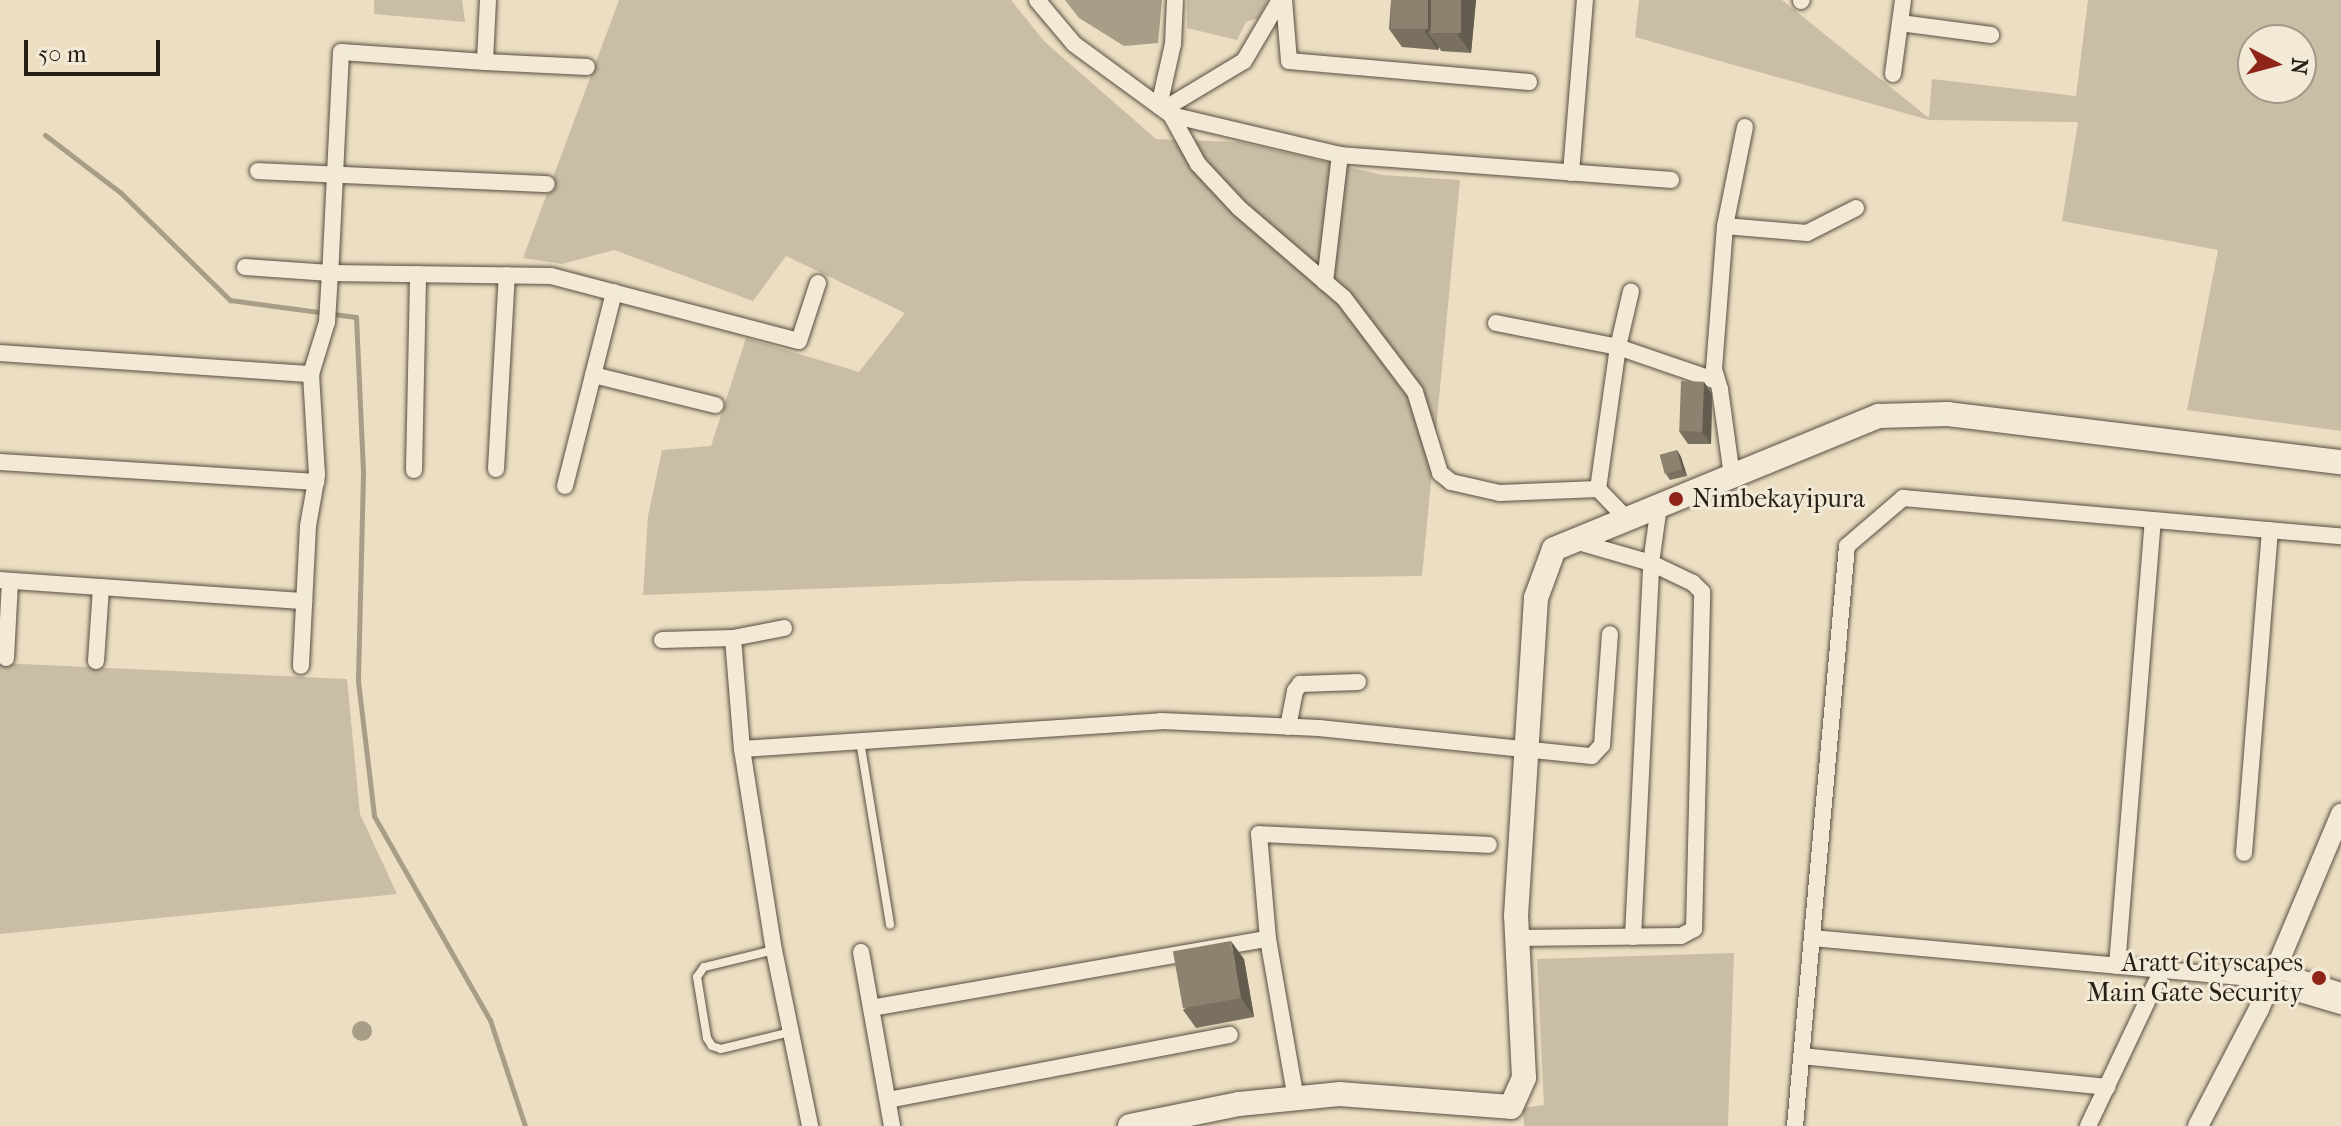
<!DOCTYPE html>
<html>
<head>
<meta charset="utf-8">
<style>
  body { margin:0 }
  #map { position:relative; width:2341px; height:1126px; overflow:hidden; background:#ebdec2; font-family:"IM FELL French Canon",serif }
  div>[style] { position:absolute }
  .green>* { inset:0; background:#cabda5 }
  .water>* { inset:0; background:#a89d87 }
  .round { border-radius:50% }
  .stream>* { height:5px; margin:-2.5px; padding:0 2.5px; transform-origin:2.5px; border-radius:2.5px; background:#a89d87 }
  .roads { filter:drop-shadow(0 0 2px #584e40) drop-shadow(0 0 2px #584e40) }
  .service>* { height:8px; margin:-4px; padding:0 4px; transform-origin:4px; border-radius:4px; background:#f2ead7 }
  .minor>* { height:16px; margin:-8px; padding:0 8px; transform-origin:8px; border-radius:8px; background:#f2ead7 }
  .tertiary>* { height:20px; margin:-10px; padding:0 10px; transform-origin:10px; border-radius:10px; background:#f2ead7 }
  .secondary>* { height:24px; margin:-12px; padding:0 12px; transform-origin:12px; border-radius:12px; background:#f2ead7 }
  .wall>* { inset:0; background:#79705f }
  .shaded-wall>* { inset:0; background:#635b4e }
  .building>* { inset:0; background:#8d826f; transform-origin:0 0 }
  .dots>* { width:22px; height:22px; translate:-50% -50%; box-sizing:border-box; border:4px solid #f2ead7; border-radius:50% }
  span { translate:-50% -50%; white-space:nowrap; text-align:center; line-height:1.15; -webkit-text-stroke:6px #f2ead7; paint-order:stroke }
  .poi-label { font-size:26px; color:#271e15 }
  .left { translate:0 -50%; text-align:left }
  .right { translate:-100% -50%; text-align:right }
  .north { position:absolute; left:2237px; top:24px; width:80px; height:80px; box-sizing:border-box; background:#f2ead7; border:2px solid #a19889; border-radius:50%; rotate:96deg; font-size:22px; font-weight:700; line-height:32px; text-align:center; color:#271e15 }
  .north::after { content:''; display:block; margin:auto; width:28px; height:36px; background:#8f2418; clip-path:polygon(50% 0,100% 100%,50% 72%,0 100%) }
  .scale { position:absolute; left:24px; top:40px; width:136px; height:36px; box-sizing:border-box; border:4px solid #271e15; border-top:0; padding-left:10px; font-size:24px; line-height:28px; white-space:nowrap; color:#271e15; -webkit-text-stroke:6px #f2ead7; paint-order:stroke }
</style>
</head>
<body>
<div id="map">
  <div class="green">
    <div style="clip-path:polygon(374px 0,462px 0,465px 22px,374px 14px)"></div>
    <div style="clip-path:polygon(619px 0,1011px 0,1045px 42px,1156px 139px,1239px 142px,1383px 175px,1460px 180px,1422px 576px,1026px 581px,643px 595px,648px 516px,662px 450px,711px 446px,746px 338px,859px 372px,905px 313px,786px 256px,753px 301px,614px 250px,562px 264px,523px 258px)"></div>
    <div style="clip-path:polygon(1187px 0,1268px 0,1258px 18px,1246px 22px,1237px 40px,1187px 28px)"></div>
    <div style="clip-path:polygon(evenodd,1639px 0,1782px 0,1929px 118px,1932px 79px,2076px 96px,2088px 0,2341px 0,2341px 431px,2187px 410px,2218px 250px,2062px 221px,2078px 122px,1929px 120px,1635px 37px,1639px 0,2253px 40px,2301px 40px,2301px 88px,2253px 88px,2253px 40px)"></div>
    <div style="clip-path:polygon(0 663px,347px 679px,360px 814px,397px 894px,0 934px)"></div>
    <div style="clip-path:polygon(1734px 953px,1728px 1126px,1524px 1126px,1523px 1108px,1544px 1105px,1537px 959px)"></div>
  </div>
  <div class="water">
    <div style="clip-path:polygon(1065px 0,1162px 0,1158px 43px,1124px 46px,1079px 18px)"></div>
    <div class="round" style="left:352px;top:1021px;width:20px;height:20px"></div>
  </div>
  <div class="stream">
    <div style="left:45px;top:135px;width:96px;rotate:37.3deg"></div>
    <div style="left:121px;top:193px;width:153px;rotate:44.5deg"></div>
    <div style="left:230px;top:300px;width:127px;rotate:7.7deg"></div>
    <div style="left:356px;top:317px;width:157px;rotate:87.4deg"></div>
    <div style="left:363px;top:474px;width:207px;rotate:91.4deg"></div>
    <div style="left:358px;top:681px;width:136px;rotate:83.2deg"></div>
    <div style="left:374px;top:816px;width:235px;rotate:60.4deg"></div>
    <div style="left:490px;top:1020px;width:112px;rotate:71.7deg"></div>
  </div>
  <div class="roads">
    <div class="service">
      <div style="left:860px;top:741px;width:186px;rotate:80.7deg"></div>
      <div style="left:774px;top:950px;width:72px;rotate:166.3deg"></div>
      <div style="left:704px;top:967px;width:12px;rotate:125deg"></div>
      <div style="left:697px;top:977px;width:62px;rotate:80.7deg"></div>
      <div style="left:707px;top:1038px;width:9px;rotate:58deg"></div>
      <div style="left:712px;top:1046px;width:9px;rotate:18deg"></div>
      <div style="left:721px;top:1049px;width:71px;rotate:-13.8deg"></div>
    </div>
    <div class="minor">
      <div style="left:488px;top:0;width:62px;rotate:92.8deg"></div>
      <div style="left:485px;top:62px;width:144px;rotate:-176deg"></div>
      <div style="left:341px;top:52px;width:221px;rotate:92.8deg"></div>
      <div style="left:330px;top:273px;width:221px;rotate:0.8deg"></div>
      <div style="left:551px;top:276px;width:256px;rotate:14.7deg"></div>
      <div style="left:799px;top:341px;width:61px;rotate:-71.9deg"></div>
      <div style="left:1037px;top:0;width:57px;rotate:49.9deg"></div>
      <div style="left:1074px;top:44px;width:120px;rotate:36.2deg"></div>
      <div style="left:1171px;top:115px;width:56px;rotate:61.1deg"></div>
      <div style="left:1198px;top:164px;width:60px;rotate:47deg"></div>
      <div style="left:1239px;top:208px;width:138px;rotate:40.6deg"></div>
      <div style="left:1344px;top:298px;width:118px;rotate:52.9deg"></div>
      <div style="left:1415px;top:392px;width:85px;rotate:72.8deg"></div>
      <div style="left:1440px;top:473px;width:14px;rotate:39deg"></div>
      <div style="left:1451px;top:482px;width:50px;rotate:12.7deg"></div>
      <div style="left:1500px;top:493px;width:98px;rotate:-2.3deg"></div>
      <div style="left:1598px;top:489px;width:42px;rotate:46deg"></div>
      <div style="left:1284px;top:0;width:61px;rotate:85.3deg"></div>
      <div style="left:1289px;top:61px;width:241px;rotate:5deg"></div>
      <div style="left:1801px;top:1px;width:1px;rotate:-45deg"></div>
      <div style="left:1900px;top:23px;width:92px;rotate:7.5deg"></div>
      <div style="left:485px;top:62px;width:102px;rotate:2.8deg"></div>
      <div style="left:1893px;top:74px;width:75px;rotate:-82.3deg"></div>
      <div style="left:1159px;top:106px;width:64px;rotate:-77.3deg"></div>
      <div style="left:1173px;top:44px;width:44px;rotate:-87.4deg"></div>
      <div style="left:1164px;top:109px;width:93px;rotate:-31deg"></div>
      <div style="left:1244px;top:61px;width:71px;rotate:-59.5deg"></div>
      <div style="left:1171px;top:115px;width:174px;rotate:13.3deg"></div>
      <div style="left:1340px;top:155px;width:332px;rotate:4.3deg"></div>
      <div style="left:258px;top:171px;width:289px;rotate:2.6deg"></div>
      <div style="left:1571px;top:173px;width:174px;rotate:-85.4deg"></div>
      <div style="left:1725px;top:226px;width:82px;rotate:4.9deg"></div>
      <div style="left:1807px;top:233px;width:55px;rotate:-27deg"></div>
      <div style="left:245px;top:267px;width:85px;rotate:4deg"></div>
      <div style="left:330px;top:273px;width:49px;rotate:93.5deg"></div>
      <div style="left:327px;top:322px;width:54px;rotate:107.1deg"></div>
      <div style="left:311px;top:374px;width:101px;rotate:86.6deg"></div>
      <div style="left:317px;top:475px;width:52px;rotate:100deg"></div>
      <div style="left:308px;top:526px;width:140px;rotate:92.9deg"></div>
      <div style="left:1325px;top:282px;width:128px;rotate:-83.3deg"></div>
      <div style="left:1496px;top:323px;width:124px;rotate:11.1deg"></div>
      <div style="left:1618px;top:347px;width:105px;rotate:19deg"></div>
      <div style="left:0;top:353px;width:312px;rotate:3.9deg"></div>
      <div style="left:593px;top:375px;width:126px;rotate:13.8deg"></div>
      <div style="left:0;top:462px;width:317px;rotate:3.6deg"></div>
      <div style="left:496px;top:469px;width:194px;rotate:-86.8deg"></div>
      <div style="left:414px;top:470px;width:196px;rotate:-88.8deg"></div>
      <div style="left:1732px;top:476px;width:88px;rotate:-97.9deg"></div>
      <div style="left:1720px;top:389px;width:21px;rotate:-107deg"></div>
      <div style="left:1714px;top:369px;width:143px;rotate:-85.6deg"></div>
      <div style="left:1725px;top:226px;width:101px;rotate:-78.6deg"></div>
      <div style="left:565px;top:486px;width:200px;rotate:-75.8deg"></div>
      <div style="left:1598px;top:489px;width:143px;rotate:-82deg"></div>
      <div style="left:1618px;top:347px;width:57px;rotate:-76.9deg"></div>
      <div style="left:0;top:580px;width:305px;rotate:4deg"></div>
      <div style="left:733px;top:638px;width:111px;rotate:85.4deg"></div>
      <div style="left:742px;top:749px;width:204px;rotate:81deg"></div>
      <div style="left:774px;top:950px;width:180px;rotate:78.4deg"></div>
      <div style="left:662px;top:640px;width:71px;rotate:-1.6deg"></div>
      <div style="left:733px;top:638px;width:52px;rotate:-11.1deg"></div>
      <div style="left:6px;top:658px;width:77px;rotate:-87deg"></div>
      <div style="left:96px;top:661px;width:74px;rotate:-86.1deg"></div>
      <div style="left:1288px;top:727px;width:37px;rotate:-79deg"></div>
      <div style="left:1295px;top:691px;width:9px;rotate:-54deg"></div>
      <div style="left:1300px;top:684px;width:58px;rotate:-2deg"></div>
      <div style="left:742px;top:749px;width:420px;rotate:-3.8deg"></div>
      <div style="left:1161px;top:721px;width:158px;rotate:2.5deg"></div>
      <div style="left:1319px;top:728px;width:274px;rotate:5.9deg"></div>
      <div style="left:1592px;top:756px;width:15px;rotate:-48deg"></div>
      <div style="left:1602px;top:745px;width:111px;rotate:-85.9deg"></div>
      <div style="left:2244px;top:853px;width:324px;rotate:-85.4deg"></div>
      <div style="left:1633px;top:937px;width:374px;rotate:-87.2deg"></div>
      <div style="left:1651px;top:563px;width:58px;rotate:-82deg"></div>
      <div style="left:1517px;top:938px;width:164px;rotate:-0.7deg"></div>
      <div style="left:1681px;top:936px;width:15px;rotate:-28deg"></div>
      <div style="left:1694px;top:929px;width:337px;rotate:-88.6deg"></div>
      <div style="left:1702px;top:592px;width:13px;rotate:-135deg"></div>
      <div style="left:1693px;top:583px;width:47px;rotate:-154.5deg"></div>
      <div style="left:1651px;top:563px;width:79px;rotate:-163.9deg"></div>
      <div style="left:1812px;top:938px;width:461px;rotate:5.2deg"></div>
      <div style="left:1268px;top:939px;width:162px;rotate:80.1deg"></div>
      <div style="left:861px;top:952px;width:177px;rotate:79.9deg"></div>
      <div style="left:2117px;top:966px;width:447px;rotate:-85.4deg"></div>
      <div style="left:2276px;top:970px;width:68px;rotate:17.9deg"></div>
      <div style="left:2269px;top:985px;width:75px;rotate:16.3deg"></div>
      <div style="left:871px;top:1008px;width:403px;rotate:-9.9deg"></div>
      <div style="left:1268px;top:939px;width:105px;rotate:-94.9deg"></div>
      <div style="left:1259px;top:834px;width:230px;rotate:2.7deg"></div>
      <div style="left:1802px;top:1056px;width:307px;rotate:5.8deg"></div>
      <div style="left:888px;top:1100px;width:348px;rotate:-10.8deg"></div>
      <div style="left:1795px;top:1126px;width:582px;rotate:-84.88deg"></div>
      <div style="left:1847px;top:546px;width:74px;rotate:-40.6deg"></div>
      <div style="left:1903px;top:498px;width:440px;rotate:5deg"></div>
      <div style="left:2088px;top:1126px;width:173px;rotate:-64.6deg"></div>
    </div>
    <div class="tertiary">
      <div style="left:2198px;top:1126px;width:132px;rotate:-62.5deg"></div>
      <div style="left:2259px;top:1009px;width:212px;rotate:-67.2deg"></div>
    </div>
    <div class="secondary">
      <div style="left:1130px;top:1126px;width:111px;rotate:-11.4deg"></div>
      <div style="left:1239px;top:1104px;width:100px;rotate:-5.7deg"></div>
      <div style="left:1339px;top:1094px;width:172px;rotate:4.3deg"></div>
      <div style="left:1511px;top:1107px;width:32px;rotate:-66deg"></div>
      <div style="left:1524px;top:1078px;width:162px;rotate:-92.8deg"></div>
      <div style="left:1516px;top:916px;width:319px;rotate:-86.4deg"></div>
      <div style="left:1536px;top:598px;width:52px;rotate:-69.8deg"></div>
      <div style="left:1554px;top:549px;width:351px;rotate:-22.3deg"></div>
      <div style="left:1879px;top:416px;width:69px;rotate:-1.7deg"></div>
      <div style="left:1948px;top:414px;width:396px;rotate:7deg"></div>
    </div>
  </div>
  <div class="wall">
    <div style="clip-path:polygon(1391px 0,1476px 0,1471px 53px,1441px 51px,1439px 47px,1438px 50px,1402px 47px,1389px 29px)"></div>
    <div style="clip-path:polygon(1704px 382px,1712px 394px,1711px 444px,1688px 444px,1679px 431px)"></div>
    <div style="clip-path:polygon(1677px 450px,1681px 457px,1687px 476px,1670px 480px,1666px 474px)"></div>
    <div style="clip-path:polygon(1244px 959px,1254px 1017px,1196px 1028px,1183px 1010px)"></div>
  </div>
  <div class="shaded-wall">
    <div style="clip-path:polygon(1428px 0,1443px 0,1428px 33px,1439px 47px,1438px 50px,1425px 32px)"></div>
    <div style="clip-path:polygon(1461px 0,1476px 0,1471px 53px,1458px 35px)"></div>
    <div style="clip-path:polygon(1704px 382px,1712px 394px,1711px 444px,1702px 432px)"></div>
    <div style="clip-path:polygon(1677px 450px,1681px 457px,1687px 476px,1682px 469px)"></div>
    <div style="clip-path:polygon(1231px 941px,1244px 959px,1254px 1017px,1241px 998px)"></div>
  </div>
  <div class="building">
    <div style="left:1391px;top:0;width:37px;height:29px"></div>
    <div style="left:1431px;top:0;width:30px;height:33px"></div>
    <div style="left:1681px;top:381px;width:23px;height:50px;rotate:2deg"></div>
    <div style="left:1677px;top:450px;width:20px;height:18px;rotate:75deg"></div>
    <div style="left:1231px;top:941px;width:58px;height:59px;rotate:80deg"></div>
  </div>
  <div class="dots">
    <div style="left:1676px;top:499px;background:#8f2418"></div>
    <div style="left:2319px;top:978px;background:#8f2418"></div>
  </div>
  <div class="poi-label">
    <span class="left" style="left:1692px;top:499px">Nimbekayipura</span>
    <span class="right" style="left:2303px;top:978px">Aratt Cityscapes<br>Main Gate Security</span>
  </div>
  <div class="north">N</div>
  <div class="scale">50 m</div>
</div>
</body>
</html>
